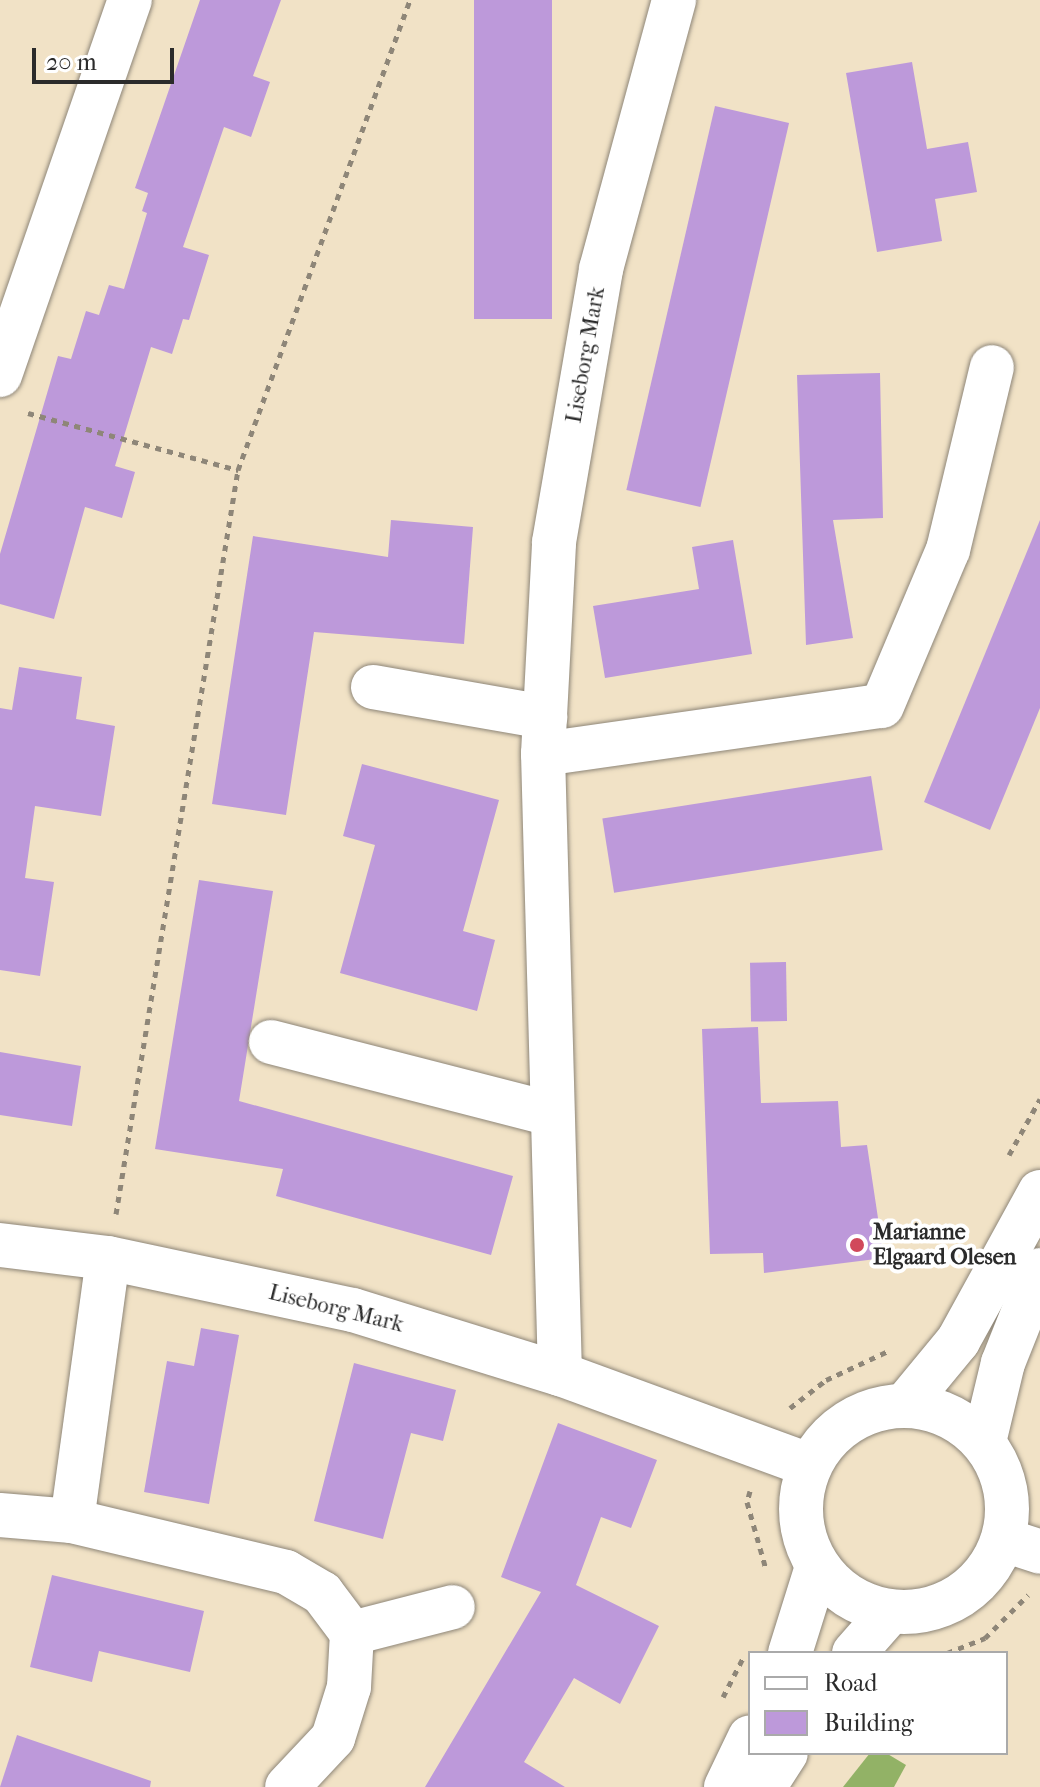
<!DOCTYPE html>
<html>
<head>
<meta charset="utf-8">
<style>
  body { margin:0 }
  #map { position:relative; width:1040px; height:1787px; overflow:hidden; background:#f1e2c6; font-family:"IM FELL French Canon",serif }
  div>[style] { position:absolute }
  .forest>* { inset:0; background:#92b266 }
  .building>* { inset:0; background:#bd99da; transform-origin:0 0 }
  .path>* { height:5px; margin-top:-2.5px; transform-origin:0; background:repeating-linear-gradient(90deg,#8e8678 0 6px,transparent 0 12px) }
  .roads { filter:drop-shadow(0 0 2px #8e8678) drop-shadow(0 0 2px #8e8678) }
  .minor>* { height:44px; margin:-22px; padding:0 22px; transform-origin:22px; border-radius:22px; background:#fff }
  .tertiary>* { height:44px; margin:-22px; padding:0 22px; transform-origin:22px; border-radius:22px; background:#fff }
  .tertiary>.ring { margin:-22px; padding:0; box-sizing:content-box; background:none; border:44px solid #fff; border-radius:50% }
  .dots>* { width:22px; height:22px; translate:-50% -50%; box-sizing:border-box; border:4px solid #fff; border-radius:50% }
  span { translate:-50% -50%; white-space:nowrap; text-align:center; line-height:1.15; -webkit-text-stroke:8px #fff; paint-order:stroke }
  .street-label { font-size:22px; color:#2b2b2b }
  .poi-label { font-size:22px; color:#2b2b2b; font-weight:700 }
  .left { translate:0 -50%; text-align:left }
  .legend { position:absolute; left:748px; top:1651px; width:260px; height:104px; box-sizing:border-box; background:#fff; border:2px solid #aaa; margin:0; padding:10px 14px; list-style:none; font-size:24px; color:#2b2b2b }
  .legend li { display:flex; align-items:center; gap:16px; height:40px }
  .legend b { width:40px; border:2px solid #aaa }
  .scale { position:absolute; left:32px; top:48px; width:142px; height:36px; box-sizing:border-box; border:4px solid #2b2b2b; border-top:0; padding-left:10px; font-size:24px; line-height:28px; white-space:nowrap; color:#2b2b2b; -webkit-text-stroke:6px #fff; paint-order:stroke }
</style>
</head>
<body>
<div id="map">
  <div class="forest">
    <div style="clip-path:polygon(870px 1753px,886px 1753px,906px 1765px,894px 1787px,843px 1787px)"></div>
  </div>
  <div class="building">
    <div style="clip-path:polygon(200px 0,281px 0,253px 76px,270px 82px,251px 137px,224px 127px,183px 247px,209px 255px,189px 320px,183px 319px,172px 354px,151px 347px,115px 466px,135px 472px,122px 518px,85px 507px,54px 619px,0 604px,0 554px,58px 356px,71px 359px,86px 311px,99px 315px,109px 285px,124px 289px,147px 213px,142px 211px,148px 193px,135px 188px)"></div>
    <div style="left:474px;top:0;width:78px;height:319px"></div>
    <div style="clip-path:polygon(912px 62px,927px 149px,968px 142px,977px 192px,935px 199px,942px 241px,877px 252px,846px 73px)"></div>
    <div style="left:715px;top:106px;width:76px;height:394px;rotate:13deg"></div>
    <div style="clip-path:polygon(880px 373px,883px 518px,833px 520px,853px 638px,806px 645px,797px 375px)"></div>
    <div style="clip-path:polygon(391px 520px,473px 527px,464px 644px,314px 632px,286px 815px,212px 804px,253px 536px,388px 557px)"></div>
    <div style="clip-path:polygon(1040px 520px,1040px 708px,990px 830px,924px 802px)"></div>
    <div style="clip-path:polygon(733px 540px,752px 654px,605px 678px,593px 606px,699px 589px,692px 547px)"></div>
    <div style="clip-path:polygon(19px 667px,82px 677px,76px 719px,115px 726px,101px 816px,35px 806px,25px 878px,54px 882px,40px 976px,0 970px,0 708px,12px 710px)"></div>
    <div style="clip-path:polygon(362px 764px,499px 800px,463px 931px,495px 940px,477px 1011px,340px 973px,375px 845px,343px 836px)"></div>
    <div style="left:871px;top:776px;width:75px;height:272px;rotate:81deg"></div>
    <div style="clip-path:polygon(199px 880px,273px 891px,239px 1101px,513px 1176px,491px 1255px,276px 1196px,283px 1169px,155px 1149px)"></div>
    <div style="left:786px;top:962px;width:59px;height:36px;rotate:89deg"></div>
    <div style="clip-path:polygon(758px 1027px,761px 1103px,838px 1101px,841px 1147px,867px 1145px,884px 1258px,764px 1273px,763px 1253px,710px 1254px,702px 1029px)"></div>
    <div style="clip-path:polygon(0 1052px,81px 1066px,72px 1126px,0 1115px)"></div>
    <div style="clip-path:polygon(201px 1328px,239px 1335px,209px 1504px,144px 1492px,167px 1361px,194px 1366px)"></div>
    <div style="clip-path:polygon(354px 1363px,456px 1390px,443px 1441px,411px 1433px,383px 1539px,314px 1521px)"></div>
    <div style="clip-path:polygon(558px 1423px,657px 1460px,631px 1528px,601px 1517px,576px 1585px,659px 1626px,620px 1704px,574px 1678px,524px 1762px,565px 1787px,425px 1787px,541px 1592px,501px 1577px)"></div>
    <div style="clip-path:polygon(52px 1575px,204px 1611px,190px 1672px,99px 1651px,92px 1682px,30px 1667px)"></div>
    <div style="clip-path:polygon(17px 1735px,151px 1781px,150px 1787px,0 1787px)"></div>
  </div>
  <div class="path">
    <div style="left:28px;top:413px;width:218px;rotate:15.2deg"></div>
    <div style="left:1009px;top:1155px;width:64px;rotate:-61deg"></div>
    <div style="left:116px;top:1214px;width:754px;rotate:-80.69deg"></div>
    <div style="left:238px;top:470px;width:500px;rotate:-69.9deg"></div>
    <div style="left:790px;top:1408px;width:46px;rotate:-37.9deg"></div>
    <div style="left:826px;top:1380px;width:68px;rotate:-25.1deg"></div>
    <div style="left:750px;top:1491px;width:11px;rotate:105deg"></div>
    <div style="left:747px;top:1502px;width:70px;rotate:74.2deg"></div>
    <div style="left:947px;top:1653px;width:41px;rotate:-21.5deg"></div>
    <div style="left:985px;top:1638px;width:61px;rotate:-45deg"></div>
    <div style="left:723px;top:1697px;width:46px;rotate:-62.9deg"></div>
  </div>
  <div class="roads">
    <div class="minor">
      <div style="left:0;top:375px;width:397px;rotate:-70.9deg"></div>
      <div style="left:373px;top:687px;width:175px;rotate:9.9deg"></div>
      <div style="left:543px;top:754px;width:342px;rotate:-8.1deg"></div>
      <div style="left:882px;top:706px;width:169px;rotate:-67.1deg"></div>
      <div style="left:948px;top:550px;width:188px;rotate:-76.5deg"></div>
      <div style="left:271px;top:1042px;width:290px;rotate:14.4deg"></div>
      <div style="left:0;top:1245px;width:109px;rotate:6.9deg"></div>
      <div style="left:108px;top:1258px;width:250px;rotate:12deg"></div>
      <div style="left:353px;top:1310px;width:217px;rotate:17.2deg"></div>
      <div style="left:560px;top:1374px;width:265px;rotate:20.1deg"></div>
      <div style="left:560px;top:1374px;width:620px;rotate:-91.57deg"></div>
      <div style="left:543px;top:754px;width:212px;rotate:-87deg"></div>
      <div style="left:554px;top:542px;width:277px;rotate:-80.2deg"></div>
      <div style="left:601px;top:269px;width:279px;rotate:-74.8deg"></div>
      <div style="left:0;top:1515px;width:72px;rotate:4.8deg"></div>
      <div style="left:72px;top:1521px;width:220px;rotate:13.4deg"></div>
      <div style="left:286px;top:1572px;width:42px;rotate:30.3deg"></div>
      <div style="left:322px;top:1593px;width:50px;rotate:53.1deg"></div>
      <div style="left:352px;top:1633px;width:54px;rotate:93.2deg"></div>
      <div style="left:349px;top:1687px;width:53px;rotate:107.4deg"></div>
      <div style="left:333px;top:1738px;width:67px;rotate:133.2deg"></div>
      <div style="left:72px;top:1521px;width:265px;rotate:-82.2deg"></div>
      <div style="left:1004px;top:1540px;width:38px;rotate:18deg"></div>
      <div style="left:352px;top:1633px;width:104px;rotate:-14.4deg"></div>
    </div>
    <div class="tertiary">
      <div style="left:906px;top:1404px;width:82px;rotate:-50.5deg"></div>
      <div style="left:958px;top:1341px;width:170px;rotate:-61.2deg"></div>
      <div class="ring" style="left:801px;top:1406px;width:162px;height:162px"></div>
      <div style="left:984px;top:1442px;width:81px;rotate:-76.5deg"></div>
      <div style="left:1003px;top:1363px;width:100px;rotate:-68.3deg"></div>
      <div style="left:790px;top:1653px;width:90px;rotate:-72.6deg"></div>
      <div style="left:854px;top:1653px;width:55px;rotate:-48.7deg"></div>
      <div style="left:726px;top:1787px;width:55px;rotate:-64.4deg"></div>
      <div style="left:764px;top:1787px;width:40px;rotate:-57.1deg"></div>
    </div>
  </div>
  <div class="dots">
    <div style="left:857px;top:1245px;background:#d1495b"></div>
  </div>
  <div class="street-label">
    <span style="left:586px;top:355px;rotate:-80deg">Liseborg Mark</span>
    <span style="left:336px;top:1309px;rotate:14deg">Liseborg Mark</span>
  </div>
  <div class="poi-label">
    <span class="left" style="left:873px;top:1245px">Marianne<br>Elgaard Olesen</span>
  </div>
  <ul class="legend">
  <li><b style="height:10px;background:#fff"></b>Road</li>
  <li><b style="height:22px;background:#bd99da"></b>Building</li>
  </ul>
  <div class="scale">20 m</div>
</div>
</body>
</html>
